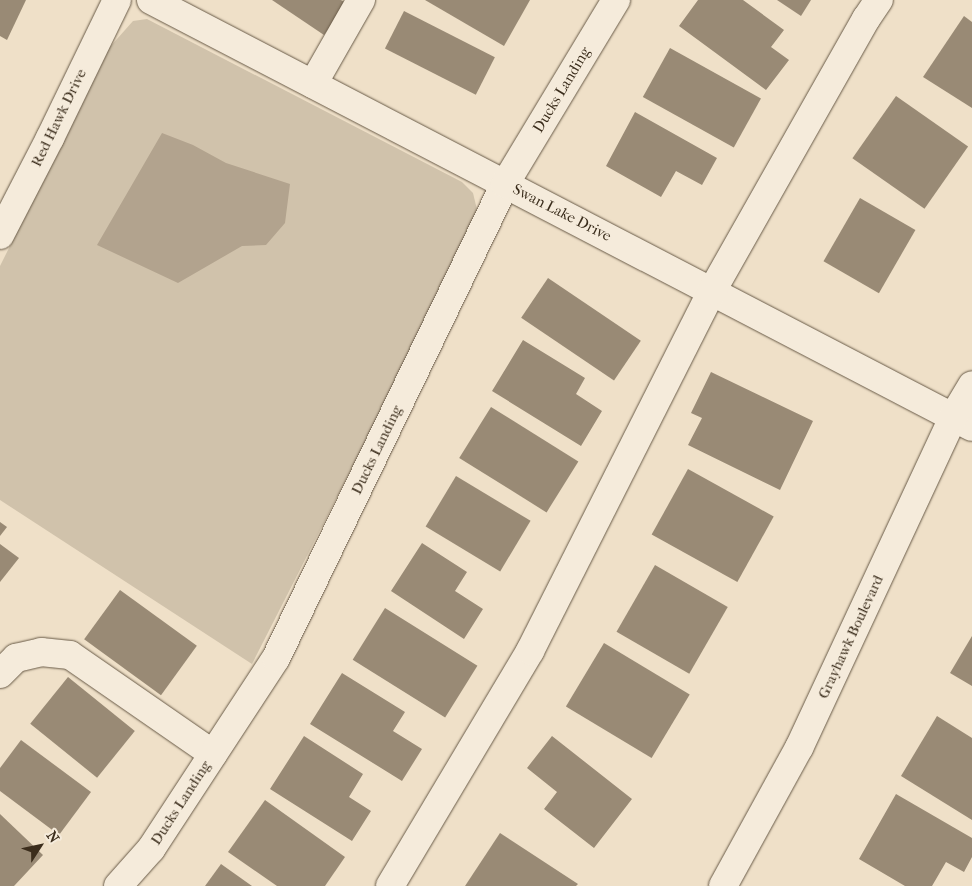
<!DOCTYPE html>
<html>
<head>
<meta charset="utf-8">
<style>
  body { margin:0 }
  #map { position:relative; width:972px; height:886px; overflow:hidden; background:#efe0c8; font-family:"IM FELL French Canon",serif }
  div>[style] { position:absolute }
  .green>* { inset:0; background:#d0c2ab }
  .water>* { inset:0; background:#b2a38e }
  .building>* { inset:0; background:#998a75; transform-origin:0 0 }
  .roads { filter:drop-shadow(0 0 1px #685a47) drop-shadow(0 0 1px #685a47) }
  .minor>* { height:28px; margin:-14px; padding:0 14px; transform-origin:14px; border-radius:14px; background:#f5ebdb }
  span { translate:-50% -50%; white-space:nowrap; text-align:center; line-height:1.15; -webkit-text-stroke:4px #f5ebdb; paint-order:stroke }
  .street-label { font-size:15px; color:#3b2d1c }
  .north { position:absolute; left:15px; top:821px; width:50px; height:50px; -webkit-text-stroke:4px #f5ebdb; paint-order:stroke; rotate:55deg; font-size:14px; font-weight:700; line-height:20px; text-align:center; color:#3b2d1c }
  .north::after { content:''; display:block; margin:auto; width:18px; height:22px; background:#3b2d1c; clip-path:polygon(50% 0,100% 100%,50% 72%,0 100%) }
</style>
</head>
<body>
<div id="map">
  <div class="green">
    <div style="clip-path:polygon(147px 19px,462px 182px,473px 193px,479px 218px,252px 664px,0 500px,0 266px,109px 48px,133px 21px)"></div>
  </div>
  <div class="water">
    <div style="clip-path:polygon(162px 133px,193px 145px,226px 163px,290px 184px,285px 223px,266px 245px,242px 246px,178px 283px,97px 245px)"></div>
  </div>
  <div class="building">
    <div style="clip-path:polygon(0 0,26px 0,7px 40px,0 36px)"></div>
    <div style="clip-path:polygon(272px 0,341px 0,346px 3px,324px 35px)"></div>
    <div style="clip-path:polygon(425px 0,530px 0,504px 46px)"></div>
    <div style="clip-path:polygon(698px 0,743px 0,784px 30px,771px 47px,789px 60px,766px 90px,679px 26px)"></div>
    <div style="clip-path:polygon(777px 0,811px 0,801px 16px)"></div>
    <div style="left:404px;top:11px;width:102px;height:42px;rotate:27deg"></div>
    <div style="clip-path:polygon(964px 16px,972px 22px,972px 108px,923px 77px)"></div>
    <div style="left:670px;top:48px;width:104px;height:56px;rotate:29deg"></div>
    <div style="left:896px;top:96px;width:88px;height:76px;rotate:35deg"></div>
    <div style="clip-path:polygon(635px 112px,717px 158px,702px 185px,676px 171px,661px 197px,606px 166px)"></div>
    <div style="left:860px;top:198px;width:64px;height:73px;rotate:30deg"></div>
    <div style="left:548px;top:278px;width:112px;height:48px;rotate:34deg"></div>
    <div style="clip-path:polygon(523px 340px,585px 378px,576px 394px,602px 411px,581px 446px,492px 391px)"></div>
    <div style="clip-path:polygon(711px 372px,813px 421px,780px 490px,688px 445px,702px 418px,691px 413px)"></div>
    <div style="left:491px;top:407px;width:103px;height:60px;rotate:32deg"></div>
    <div style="left:688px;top:469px;width:98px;height:75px;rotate:29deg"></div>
    <div style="left:456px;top:476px;width:87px;height:59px;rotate:31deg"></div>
    <div style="clip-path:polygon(0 522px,7px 527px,0 536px)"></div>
    <div style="clip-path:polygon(422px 543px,467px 572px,455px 591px,483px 609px,464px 639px,391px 591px)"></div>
    <div style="clip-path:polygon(0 544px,19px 558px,0 582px)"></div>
    <div style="left:655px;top:565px;width:84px;height:77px;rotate:30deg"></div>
    <div style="left:120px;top:590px;width:95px;height:61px;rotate:36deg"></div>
    <div style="left:385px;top:608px;width:109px;height:61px;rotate:32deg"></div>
    <div style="clip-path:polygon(972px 636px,972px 686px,950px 673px)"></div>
    <div style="left:604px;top:643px;width:100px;height:74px;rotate:31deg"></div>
    <div style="clip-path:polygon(342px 673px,405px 712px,393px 731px,422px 749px,402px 781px,310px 724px)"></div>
    <div style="left:68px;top:677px;width:86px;height:60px;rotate:39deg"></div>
    <div style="clip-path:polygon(937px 716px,972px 738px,972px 820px,901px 776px)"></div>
    <div style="clip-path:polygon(304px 736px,363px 774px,349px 797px,371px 811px,352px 841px,270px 789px)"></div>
    <div style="clip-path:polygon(552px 736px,632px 799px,594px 848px,544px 809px,557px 792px,527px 768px)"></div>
    <div style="clip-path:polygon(21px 740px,91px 792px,59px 835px,0 791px,0 768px)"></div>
    <div style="clip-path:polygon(896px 794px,972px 838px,972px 857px,964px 872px,946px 862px,932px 886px,905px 886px,859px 859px)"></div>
    <div style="clip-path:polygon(265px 800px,345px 857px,325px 886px,277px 886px,228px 852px)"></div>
    <div style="clip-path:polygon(0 814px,43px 855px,14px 886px,0 886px)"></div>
    <div style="clip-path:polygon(500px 833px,578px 884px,576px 886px,465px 886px)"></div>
    <div style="clip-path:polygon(221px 864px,252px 886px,205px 886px)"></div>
  </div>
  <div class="roads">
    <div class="minor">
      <div style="left:151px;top:0;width:925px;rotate:27.48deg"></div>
      <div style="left:313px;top:84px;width:97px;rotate:-60.3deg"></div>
      <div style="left:0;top:235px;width:109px;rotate:-62.7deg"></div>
      <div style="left:50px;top:138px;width:153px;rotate:-64.1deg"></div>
      <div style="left:0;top:674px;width:23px;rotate:-45deg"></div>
      <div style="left:16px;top:658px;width:26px;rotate:-13deg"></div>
      <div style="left:41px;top:652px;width:29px;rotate:6deg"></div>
      <div style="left:70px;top:655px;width:174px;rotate:34.7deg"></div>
      <div style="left:118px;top:886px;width:50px;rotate:-48.3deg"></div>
      <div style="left:151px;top:849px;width:228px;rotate:-56.8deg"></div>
      <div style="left:276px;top:658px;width:526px;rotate:-64.21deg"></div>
      <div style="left:505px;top:184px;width:215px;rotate:-58.9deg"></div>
      <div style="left:390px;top:886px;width:274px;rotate:-59.2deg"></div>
      <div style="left:530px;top:651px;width:403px;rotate:-63.2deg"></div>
      <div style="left:712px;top:291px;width:313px;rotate:-60.5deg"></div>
      <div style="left:866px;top:19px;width:23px;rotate:-56deg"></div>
      <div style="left:723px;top:886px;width:158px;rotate:-61.2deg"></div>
      <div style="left:799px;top:748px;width:365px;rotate:-65deg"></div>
      <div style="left:953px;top:417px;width:37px;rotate:-59deg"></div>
    </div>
  </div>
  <div class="street-label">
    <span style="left:562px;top:90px;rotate:-59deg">Ducks Landing</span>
    <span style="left:59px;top:118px;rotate:-64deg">Red Hawk Drive</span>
    <span style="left:562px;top:213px;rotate:27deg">Swan Lake Drive</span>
    <span style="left:377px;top:450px;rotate:-64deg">Ducks Landing</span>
    <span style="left:851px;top:637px;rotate:-65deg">Grayhawk Boulevard</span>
    <span style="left:181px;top:803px;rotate:-57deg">Ducks Landing</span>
  </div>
  <div class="north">N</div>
</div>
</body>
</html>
